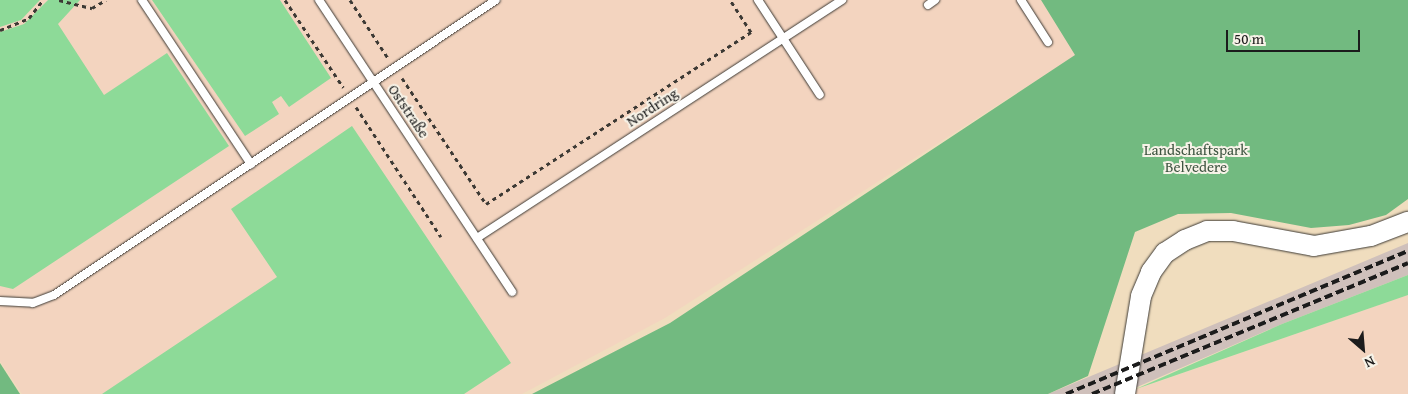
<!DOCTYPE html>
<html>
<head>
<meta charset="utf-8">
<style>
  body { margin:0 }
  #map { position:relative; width:1408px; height:394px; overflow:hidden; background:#f0ddbe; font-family:"Gentium Book Plus",serif }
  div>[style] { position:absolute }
  .built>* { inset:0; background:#f3d4bf }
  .industrial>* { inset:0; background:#cfc0bb }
  .green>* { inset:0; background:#8dda98 }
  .forest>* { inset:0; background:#72ba80 }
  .path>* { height:3px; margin-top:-1.5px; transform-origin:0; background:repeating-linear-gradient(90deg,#3c3934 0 4px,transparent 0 8px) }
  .roads { filter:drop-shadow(0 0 1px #3c3934) drop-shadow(0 0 1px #3c3934) }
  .service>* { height:8px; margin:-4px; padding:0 4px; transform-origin:4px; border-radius:4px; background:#fff }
  .tertiary>* { height:20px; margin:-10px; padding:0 10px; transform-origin:10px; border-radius:10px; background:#fff }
  .rail>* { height:4px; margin-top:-2px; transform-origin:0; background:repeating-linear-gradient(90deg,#1c1c1c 0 8px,transparent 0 12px) }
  span { translate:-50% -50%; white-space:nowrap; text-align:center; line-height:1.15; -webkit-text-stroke:4px #f7f3e8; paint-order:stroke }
  .street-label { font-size:15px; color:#1c1c1c }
  .park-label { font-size:15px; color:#3e5541 }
  .north { position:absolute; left:1338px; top:324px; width:50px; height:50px; -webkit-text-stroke:4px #f7f3e8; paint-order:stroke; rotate:153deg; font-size:14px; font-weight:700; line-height:20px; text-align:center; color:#1c1c1c }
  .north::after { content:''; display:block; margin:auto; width:18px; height:22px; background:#1c1c1c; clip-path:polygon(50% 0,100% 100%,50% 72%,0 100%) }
  .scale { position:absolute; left:1226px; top:30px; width:134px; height:22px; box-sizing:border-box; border:2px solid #1c1c1c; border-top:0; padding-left:6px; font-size:15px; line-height:18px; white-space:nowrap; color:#1c1c1c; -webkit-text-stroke:4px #f7f3e8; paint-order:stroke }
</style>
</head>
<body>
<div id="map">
  <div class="built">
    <div style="clip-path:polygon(0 0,1041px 0,1076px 55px,665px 318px,522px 394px,22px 394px,0 361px)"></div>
    <div style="clip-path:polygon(1408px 295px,1408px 394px,1123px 394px)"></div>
  </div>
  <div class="industrial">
    <div style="clip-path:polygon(1408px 243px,1408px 275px,1282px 324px,1121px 394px,1048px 394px)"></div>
  </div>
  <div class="green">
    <div style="clip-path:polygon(0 0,40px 0,21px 20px,0 27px)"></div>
    <div style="clip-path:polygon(48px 0,80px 0,58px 24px,104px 95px,167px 53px,229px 146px,13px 289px,0 286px,0 32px,24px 24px)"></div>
    <div style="clip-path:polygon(152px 0,280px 0,331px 78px,289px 107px,281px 96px,272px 102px,279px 114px,245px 136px)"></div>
    <div style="clip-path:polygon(352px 126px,511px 363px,464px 394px,102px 394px,277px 277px,231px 209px)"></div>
    <div style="clip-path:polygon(1408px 275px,1408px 295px,1136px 389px,1282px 324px)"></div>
  </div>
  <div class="forest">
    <div style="clip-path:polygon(1041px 0,1408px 0,1408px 199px,1386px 215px,1349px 225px,1311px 228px,1231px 213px,1178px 214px,1135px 232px,1088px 376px,1048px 394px,532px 394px,670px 323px,1075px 55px)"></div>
    <div style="clip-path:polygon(0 363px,20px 394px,0 394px)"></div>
  </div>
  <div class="path">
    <div style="left:59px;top:0;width:34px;rotate:14deg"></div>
    <div style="left:92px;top:8px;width:16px;rotate:-30deg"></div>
    <div style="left:285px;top:0;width:105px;rotate:56.3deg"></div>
    <div style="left:350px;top:0;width:69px;rotate:56.8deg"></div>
    <div style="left:0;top:30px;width:31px;rotate:-22deg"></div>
    <div style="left:29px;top:18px;width:23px;rotate:-52deg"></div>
    <div style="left:402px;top:78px;width:151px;rotate:56.3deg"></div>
    <div style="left:486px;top:204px;width:316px;rotate:-33deg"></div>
    <div style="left:751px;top:32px;width:38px;rotate:-123deg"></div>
    <div style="left:356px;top:107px;width:155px;rotate:56.8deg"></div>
  </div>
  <div class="roads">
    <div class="service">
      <div style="left:142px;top:0;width:197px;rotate:56.4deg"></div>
      <div style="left:319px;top:0;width:350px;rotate:56.5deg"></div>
      <div style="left:758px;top:0;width:113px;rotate:56.9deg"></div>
      <div style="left:1021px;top:0;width:50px;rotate:57.3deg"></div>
      <div style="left:928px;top:5px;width:9px;rotate:-36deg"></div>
      <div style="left:477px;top:238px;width:436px;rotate:-33.1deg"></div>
      <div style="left:0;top:301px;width:33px;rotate:3deg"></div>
      <div style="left:33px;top:303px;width:22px;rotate:-21deg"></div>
      <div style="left:54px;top:295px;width:531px;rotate:-33.72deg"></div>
    </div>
    <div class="tertiary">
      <div style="left:1125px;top:394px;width:99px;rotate:-80.7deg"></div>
      <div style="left:1141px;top:296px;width:26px;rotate:-67deg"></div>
      <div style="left:1151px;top:272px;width:24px;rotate:-54deg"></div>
      <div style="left:1165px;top:253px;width:24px;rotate:-33deg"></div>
      <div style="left:1185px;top:240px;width:24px;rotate:-22deg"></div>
      <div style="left:1207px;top:231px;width:26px"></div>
      <div style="left:1233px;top:231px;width:82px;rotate:10.5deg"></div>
      <div style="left:1314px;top:246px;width:58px;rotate:-10deg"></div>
      <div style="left:1371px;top:236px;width:40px;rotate:-21deg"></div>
    </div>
  </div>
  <div class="rail">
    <div style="left:1066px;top:394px;width:371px;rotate:-22.7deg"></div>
    <div style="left:1092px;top:394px;width:342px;rotate:-22.5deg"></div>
  </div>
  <div class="street-label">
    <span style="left:652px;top:107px;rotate:-33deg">Nordring</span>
    <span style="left:409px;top:111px;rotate:56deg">Oststraße</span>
  </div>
  <div class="park-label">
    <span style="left:1196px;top:158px">Landschaftspark<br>Belvedere</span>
  </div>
  <div class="north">N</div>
  <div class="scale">50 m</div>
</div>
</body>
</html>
